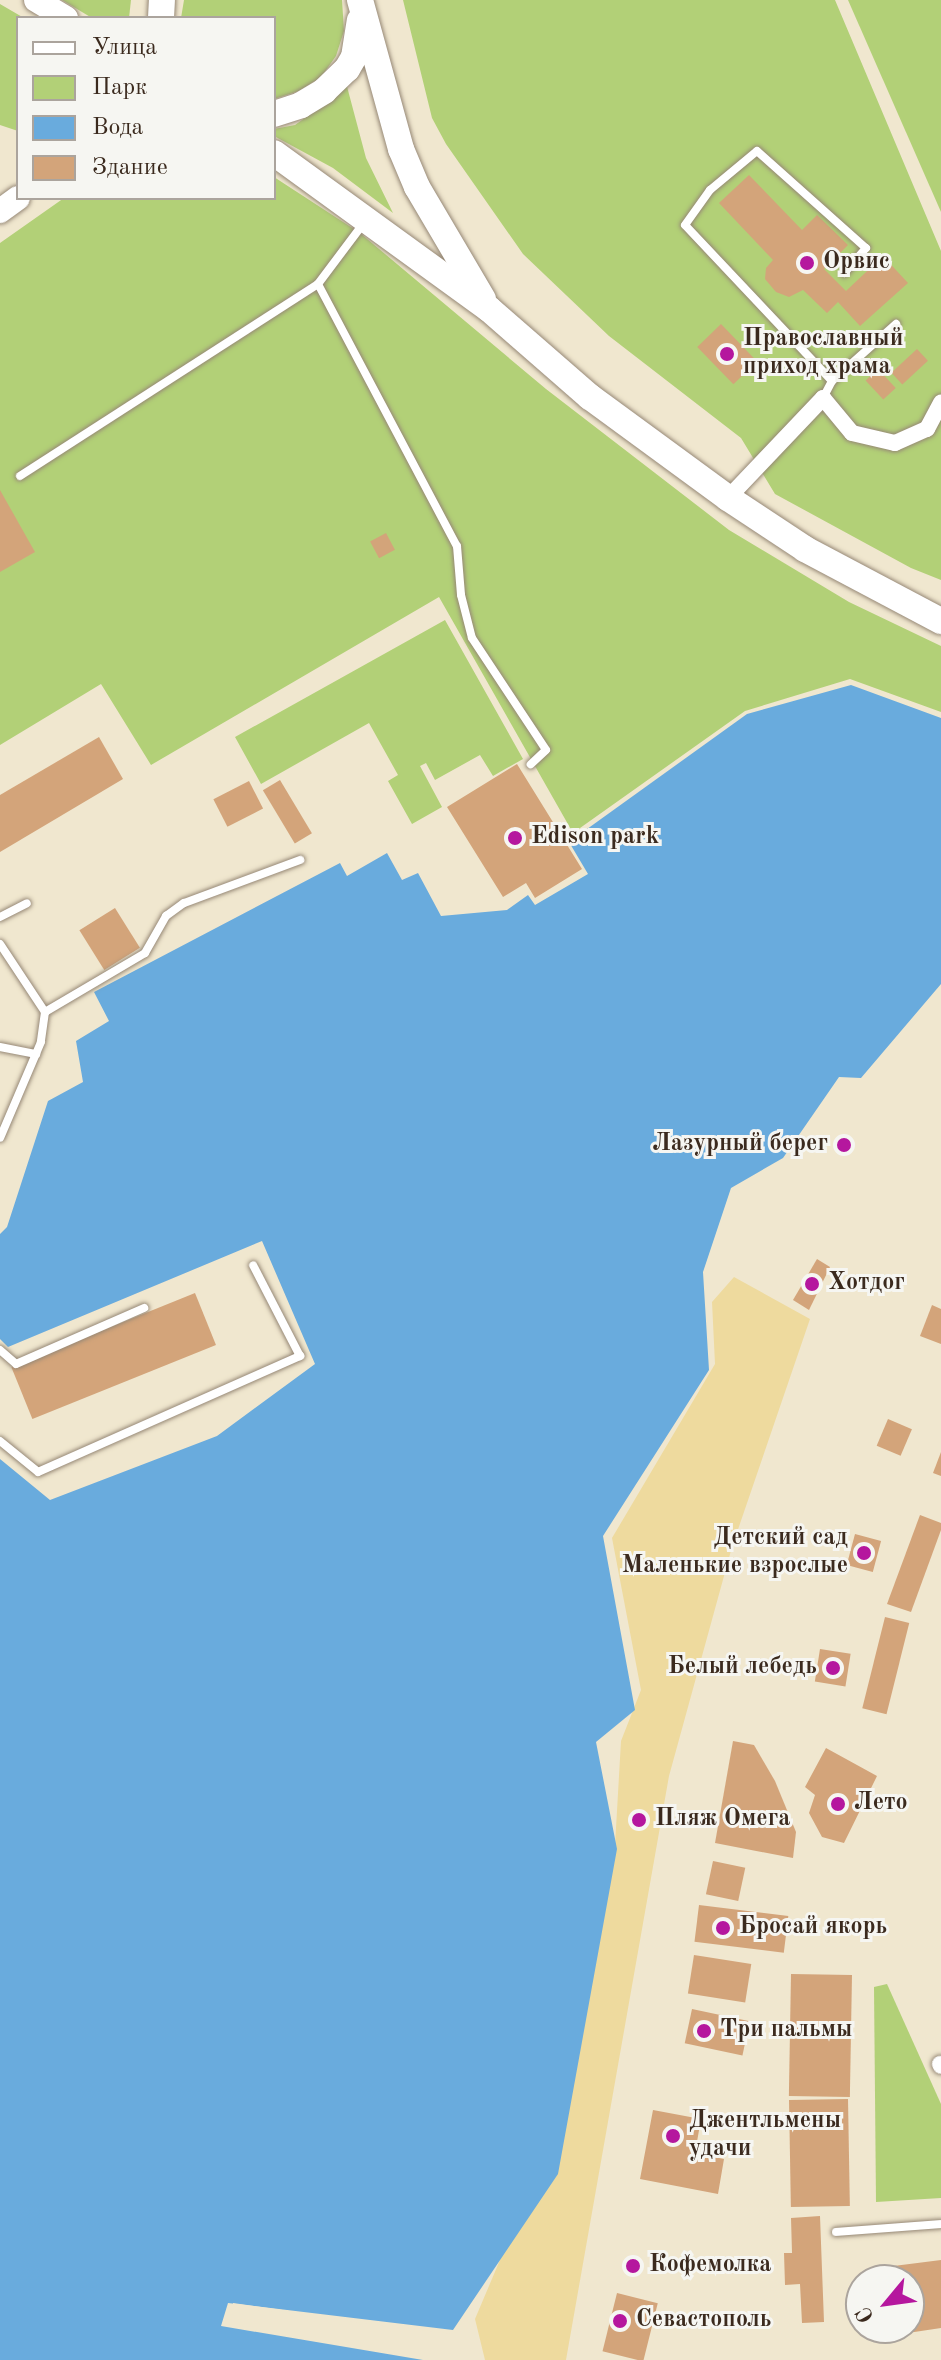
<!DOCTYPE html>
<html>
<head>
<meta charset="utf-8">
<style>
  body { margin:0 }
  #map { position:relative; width:941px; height:2360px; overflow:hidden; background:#f0e7cf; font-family:"Old Standard TT",serif }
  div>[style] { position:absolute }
  .green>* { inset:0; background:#b2d077 }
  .sand>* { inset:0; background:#eeda9e }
  .water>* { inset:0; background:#69abdd }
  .pier>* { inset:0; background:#f0e7cf }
  .building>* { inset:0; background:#d3a47a; transform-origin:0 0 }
  .roads { filter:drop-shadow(0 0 2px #968876) drop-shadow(0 0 2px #968876) }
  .service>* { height:8px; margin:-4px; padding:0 4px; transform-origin:4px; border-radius:4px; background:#fff }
  .minor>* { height:16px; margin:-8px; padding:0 8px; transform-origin:8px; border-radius:8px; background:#fff }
  .secondary>* { height:24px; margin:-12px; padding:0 12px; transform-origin:12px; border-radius:12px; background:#fff }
  .primary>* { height:26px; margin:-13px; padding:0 13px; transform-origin:13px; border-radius:13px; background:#fff }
  .dots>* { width:22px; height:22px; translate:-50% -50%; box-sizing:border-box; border:4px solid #f6f6f2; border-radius:50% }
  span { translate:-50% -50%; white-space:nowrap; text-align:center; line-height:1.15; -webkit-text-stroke:6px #f6f6f2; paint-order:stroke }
  .poi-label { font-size:24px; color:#3b2a1e; font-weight:700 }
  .left { translate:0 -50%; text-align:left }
  .right { translate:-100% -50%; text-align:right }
  .legend { position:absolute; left:16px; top:16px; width:260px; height:184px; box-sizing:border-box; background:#f6f6f2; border:2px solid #aba49d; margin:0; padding:10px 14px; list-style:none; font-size:24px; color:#3b2a1e }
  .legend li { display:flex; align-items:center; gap:16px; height:40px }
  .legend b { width:40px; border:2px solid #aba49d }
  .north { position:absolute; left:845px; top:2264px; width:80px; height:80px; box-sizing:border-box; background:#f6f6f2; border:2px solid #aba49d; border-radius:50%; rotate:241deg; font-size:22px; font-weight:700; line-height:32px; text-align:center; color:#3b2a1e }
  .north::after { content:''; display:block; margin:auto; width:28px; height:36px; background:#b5179e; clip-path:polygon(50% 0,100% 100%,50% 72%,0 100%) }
</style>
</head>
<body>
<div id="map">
  <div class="green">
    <div style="clip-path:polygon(62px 0,131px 0,129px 18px,92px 18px)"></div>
    <div style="clip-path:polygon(184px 0,342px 0,344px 31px,336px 56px,321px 77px,299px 91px,274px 99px,274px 18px,181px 18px)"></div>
    <div style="clip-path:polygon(403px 0,835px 0,941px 251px,941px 580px,911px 568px,775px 494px,741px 438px,609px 336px,523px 254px,446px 144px,432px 118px)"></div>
    <div style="clip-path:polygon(848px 0,941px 0,941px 212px)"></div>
    <div style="clip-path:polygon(0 4px,24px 18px,18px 18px,18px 131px,0 125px)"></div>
    <div style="clip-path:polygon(345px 79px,366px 158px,393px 213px,333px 168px,274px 136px,274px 129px,295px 125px,323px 105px)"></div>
    <div style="clip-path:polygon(274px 177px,360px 233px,546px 389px,729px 530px,849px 602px,941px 646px,941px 712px,850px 679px,745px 711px,573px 833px,439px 597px,151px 765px,101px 684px,0 745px,0 243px,64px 198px,274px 198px)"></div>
    <div style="clip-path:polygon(445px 620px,523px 759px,493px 776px,480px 755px,435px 780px,426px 763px,420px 766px,442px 807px,412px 824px,388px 781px,398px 775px,369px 723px,261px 784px,235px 737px)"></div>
    <div style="clip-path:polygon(887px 1984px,941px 2104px,941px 2198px,876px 2202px,874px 1987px)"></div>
  </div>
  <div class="sand">
    <div style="clip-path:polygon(734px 1277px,810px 1319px,732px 1547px,669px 1776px,566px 2360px,485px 2360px,475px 2319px,530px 2189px,614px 1863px,621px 1741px,641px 1690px,612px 1538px,715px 1364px,712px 1302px)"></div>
  </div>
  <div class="water">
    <div style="clip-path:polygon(851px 685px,941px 718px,941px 984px,861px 1078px,839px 1077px,783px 1158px,731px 1188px,703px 1272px,709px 1370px,603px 1536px,635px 1710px,596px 1742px,617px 1849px,558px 2174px,453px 2330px,228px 2303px,221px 2326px,423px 2360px,0 2360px,0 1459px,50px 1500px,217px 1436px,315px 1364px,262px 1241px,8px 1347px,0 1339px,0 1234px,7px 1227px,48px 1101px,83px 1082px,76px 1041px,109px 1021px,94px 992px,340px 863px,347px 876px,387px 853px,402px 880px,418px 873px,441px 916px,507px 910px,528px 895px,535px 905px,588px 874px,569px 842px,747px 714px)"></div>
  </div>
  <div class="pier">
    <div style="clip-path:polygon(233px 2303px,454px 2334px,233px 2307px)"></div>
  </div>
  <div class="building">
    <div style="clip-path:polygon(749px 175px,802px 230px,817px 215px,848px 245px,824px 269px,846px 291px,883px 256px,908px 283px,860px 326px,838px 302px,827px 313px,803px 290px,789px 297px,776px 292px,765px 279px,766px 268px,773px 260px,719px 203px)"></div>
    <div style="left:721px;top:324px;width:52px;height:33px;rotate:46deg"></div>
    <div style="left:917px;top:349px;width:16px;height:35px;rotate:47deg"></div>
    <div style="left:878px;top:369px;width:26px;height:17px;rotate:47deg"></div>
    <div style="clip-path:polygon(0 490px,35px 552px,0 572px)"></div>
    <div style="left:386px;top:533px;width:19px;height:18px;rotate:62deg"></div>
    <div style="clip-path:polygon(99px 737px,123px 779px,0 852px,0 795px)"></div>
    <div style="clip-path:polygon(517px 764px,582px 869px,535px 898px,526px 883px,503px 897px,447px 807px)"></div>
    <div style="left:280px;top:780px;width:62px;height:20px;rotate:59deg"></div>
    <div style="left:249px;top:781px;width:31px;height:40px;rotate:63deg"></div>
    <div style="left:115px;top:908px;width:47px;height:42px;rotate:58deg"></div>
    <div style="clip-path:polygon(817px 1259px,830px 1267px,809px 1310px,793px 1300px)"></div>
    <div style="left:195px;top:1293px;width:56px;height:198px;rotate:68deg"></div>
    <div style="clip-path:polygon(932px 1305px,941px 1309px,941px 1344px,920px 1336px)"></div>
    <div style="left:888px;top:1419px;width:26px;height:29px;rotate:23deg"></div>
    <div style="clip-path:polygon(941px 1452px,941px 1476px,933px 1473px)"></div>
    <div style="clip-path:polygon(920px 1515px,941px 1523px,941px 1530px,911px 1612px,887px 1604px)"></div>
    <div style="left:855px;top:1534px;width:27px;height:32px;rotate:15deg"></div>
    <div style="left:885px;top:1617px;width:25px;height:94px;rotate:14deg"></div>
    <div style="left:820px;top:1649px;width:31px;height:33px;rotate:9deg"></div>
    <div style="clip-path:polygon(733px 1741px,754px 1745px,775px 1781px,796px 1832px,793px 1858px,715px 1843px)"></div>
    <div style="clip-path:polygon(826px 1748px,877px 1776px,844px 1843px,822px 1837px,809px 1813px,815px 1795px,805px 1787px)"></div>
    <div style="left:713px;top:1861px;width:33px;height:34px;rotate:12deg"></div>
    <div style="left:699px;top:1905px;width:90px;height:37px;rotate:7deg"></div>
    <div style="left:694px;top:1955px;width:58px;height:39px;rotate:9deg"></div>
    <div style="left:791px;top:1974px;width:61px;height:122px;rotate:1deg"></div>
    <div style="left:692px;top:2009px;width:59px;height:35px;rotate:12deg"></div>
    <div style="left:848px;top:2099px;width:107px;height:59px;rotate:89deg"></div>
    <div style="clip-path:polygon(653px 2110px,701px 2119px,695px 2153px,724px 2159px,718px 2194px,640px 2179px)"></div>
    <div style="clip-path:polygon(820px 2216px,824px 2322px,802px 2323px,800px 2284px,785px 2285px,784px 2253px,792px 2253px,791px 2218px)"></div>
    <div style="clip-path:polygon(941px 2260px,941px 2328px,881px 2337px,880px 2328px,909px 2328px,909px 2280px,872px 2280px,870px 2269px)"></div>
    <div style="left:617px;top:2293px;width:42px;height:60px;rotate:14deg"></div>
  </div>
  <div class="roads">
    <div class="service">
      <div style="left:363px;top:224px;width:75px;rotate:126.9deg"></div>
      <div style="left:318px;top:284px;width:297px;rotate:62.1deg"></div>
      <div style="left:457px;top:546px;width:49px;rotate:85.3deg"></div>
      <div style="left:461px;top:595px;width:44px;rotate:75.7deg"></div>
      <div style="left:472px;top:638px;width:134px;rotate:56.5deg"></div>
      <div style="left:546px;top:750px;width:21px;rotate:137deg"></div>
      <div style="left:832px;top:381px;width:214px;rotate:-133.3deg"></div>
      <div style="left:685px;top:225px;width:43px;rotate:-54.5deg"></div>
      <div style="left:710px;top:190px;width:61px;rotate:-39.7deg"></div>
      <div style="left:757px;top:151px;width:146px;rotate:41.7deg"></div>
      <div style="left:866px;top:248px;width:33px;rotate:131deg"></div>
      <div style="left:823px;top:398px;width:19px;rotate:-62deg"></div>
      <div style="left:832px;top:381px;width:86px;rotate:-41.7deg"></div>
      <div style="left:20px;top:476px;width:354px;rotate:-32.8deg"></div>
      <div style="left:0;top:917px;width:30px;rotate:-27deg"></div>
      <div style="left:0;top:944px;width:82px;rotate:56.5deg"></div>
      <div style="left:45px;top:1012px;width:30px;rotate:98deg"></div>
      <div style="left:41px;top:1042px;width:104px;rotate:113.1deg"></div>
      <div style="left:45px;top:1012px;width:116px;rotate:-30.5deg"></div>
      <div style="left:145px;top:953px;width:43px;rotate:-60.4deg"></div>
      <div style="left:166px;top:916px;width:22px;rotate:-36deg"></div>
      <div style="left:184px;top:903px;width:124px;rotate:-20.3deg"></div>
      <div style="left:0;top:1047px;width:37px;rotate:11deg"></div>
      <div style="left:0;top:1350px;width:21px;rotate:41deg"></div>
      <div style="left:16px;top:1364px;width:140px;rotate:-23.6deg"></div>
      <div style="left:0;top:1441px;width:49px;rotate:39.2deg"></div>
      <div style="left:38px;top:1472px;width:287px;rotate:-23.9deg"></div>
      <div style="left:300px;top:1356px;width:102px;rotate:-117.3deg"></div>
      <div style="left:836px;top:2232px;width:105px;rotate:-4.4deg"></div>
    </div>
    <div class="minor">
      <div style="left:728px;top:498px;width:138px;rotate:-46.5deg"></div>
      <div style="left:823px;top:398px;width:45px;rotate:50.4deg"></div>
      <div style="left:852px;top:433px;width:44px;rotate:13.1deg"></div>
      <div style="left:895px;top:443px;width:35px;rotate:-24deg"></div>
      <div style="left:927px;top:429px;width:30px;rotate:-62deg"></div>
      <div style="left:940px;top:2064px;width:2px;rotate:63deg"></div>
    </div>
    <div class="secondary">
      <div style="left:36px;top:0;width:35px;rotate:31deg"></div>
      <div style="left:0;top:211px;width:22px;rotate:-36deg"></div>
    </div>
    <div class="primary">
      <div style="left:360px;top:0;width:155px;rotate:74.6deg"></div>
      <div style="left:401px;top:149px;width:41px;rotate:67.2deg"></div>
      <div style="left:417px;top:187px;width:130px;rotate:59.5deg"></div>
      <div style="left:161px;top:18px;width:18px;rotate:-87deg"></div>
      <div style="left:274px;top:114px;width:28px;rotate:-18deg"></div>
      <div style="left:301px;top:105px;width:27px;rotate:-31deg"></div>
      <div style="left:324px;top:91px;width:32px;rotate:-44deg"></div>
      <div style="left:347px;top:69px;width:14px;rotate:-60deg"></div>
      <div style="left:354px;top:57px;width:37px;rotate:-81deg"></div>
      <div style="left:274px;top:153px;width:266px;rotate:36deg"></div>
      <div style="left:489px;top:309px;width:134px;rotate:41.1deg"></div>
      <div style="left:590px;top:397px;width:171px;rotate:36.2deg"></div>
      <div style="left:728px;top:498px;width:92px;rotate:33.5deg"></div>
      <div style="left:805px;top:549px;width:154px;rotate:27.9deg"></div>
    </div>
  </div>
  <div class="dots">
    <div style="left:807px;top:263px;background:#b5179e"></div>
    <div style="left:727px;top:354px;background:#b5179e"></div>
    <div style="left:515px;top:838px;background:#b5179e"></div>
    <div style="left:844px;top:1145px;background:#b5179e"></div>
    <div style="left:812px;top:1284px;background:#b5179e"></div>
    <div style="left:864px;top:1553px;background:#b5179e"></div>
    <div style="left:833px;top:1668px;background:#b5179e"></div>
    <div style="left:838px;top:1804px;background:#b5179e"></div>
    <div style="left:639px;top:1820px;background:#b5179e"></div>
    <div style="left:723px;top:1928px;background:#b5179e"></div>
    <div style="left:704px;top:2031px;background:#b5179e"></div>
    <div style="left:673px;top:2136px;background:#b5179e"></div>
    <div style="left:633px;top:2266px;background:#b5179e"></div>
    <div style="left:620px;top:2321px;background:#b5179e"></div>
  </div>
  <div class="poi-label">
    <span class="left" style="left:823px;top:263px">Орвис</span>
    <span class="left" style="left:743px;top:354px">Православный<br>приход храма</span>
    <span class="left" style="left:531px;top:838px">Edison park</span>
    <span class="right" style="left:828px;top:1145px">Лазурный берег</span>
    <span class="left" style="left:828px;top:1284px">Хотдог</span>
    <span class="right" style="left:848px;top:1553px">Детский сад<br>Маленькие взрослые</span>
    <span class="right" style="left:817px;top:1668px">Белый лебедь</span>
    <span class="left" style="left:854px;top:1804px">Лето</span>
    <span class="left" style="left:655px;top:1820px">Пляж Омега</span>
    <span class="left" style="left:739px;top:1928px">Бросай якорь</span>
    <span class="left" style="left:720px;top:2031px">Три пальмы</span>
    <span class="left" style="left:689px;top:2136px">Джентльмены<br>удачи</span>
    <span class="left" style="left:649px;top:2266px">Кофемолка</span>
    <span class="left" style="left:636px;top:2321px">Севастополь</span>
  </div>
  <ul class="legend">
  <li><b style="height:10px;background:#fff"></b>Улица</li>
  <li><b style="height:22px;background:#b2d077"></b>Парк</li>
  <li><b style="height:22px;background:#69abdd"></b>Вода</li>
  <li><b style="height:22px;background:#d3a47a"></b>Здание</li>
  </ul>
  <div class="north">С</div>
</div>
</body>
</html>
